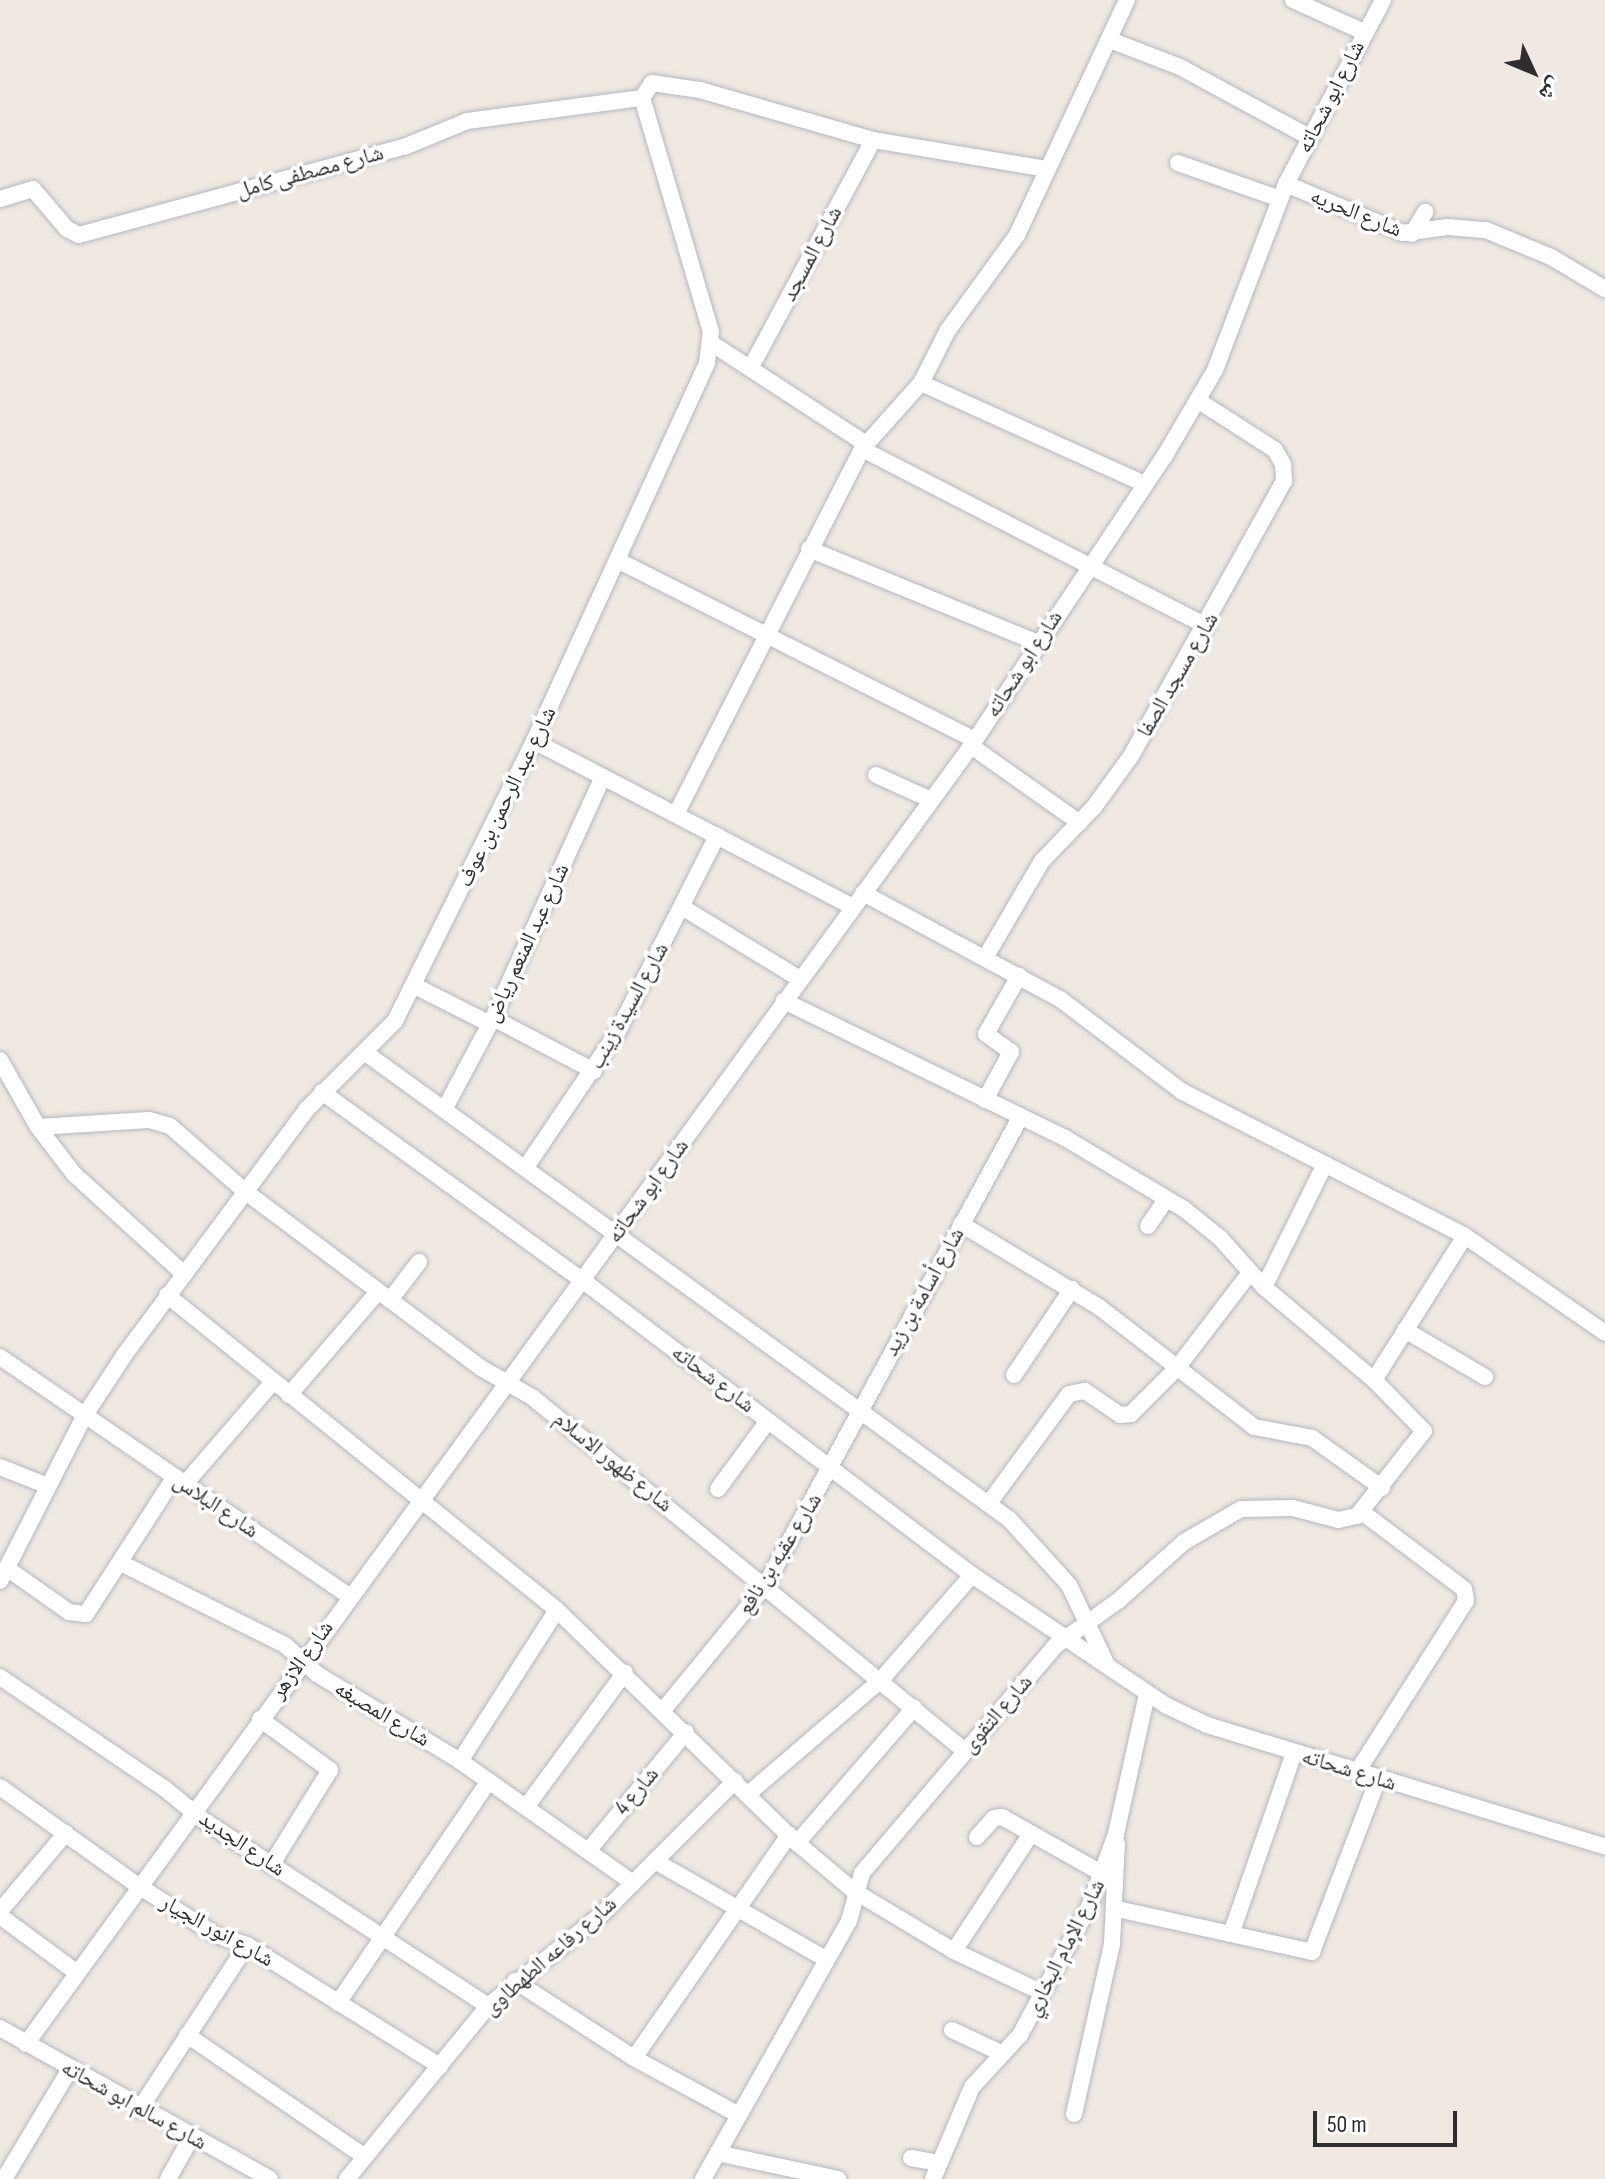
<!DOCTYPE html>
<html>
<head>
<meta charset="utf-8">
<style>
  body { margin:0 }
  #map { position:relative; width:1605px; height:2179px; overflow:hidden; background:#efe9e1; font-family:"Sofia Sans Condensed","Noto Naskh Arabic",sans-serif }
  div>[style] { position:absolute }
  .roads { filter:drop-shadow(0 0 2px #b4b7c1) drop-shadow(0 0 2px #b4b7c1) }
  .minor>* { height:16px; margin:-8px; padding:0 8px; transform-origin:8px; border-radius:8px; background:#fff }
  span { translate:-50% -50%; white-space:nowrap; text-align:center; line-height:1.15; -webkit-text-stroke:7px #fff; paint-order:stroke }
  .street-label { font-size:22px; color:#2e2e2e }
  .north { position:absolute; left:1493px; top:32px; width:80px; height:80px; -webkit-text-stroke:6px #fff; paint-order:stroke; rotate:134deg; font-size:22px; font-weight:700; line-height:32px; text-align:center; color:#2e2e2e }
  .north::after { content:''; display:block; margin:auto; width:28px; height:36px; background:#2e2e2e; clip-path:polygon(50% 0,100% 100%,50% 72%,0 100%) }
  .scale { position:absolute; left:1313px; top:2111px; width:144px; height:36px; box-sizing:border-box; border:4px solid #2e2e2e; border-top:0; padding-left:10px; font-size:24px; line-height:28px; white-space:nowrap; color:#2e2e2e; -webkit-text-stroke:6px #fff; paint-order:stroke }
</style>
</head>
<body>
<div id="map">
  <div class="roads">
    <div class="minor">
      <div style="left:1293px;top:0;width:78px;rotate:24.3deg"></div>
      <div style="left:1110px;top:40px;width:75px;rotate:21.1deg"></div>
      <div style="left:1180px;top:67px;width:147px;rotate:28.5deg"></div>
      <div style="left:642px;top:98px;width:18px;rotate:-56deg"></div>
      <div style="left:652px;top:83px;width:49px;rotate:8.3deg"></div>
      <div style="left:700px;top:90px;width:180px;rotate:16.1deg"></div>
      <div style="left:873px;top:140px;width:175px;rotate:9.5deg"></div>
      <div style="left:1178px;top:163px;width:108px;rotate:19.4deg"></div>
      <div style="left:1286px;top:184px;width:127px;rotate:22.7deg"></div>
      <div style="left:1403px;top:233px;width:45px;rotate:-7.6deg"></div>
      <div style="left:1448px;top:227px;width:38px;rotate:5deg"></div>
      <div style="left:1486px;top:230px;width:70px;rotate:22.6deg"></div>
      <div style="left:1551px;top:257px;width:63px;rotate:30.7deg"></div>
      <div style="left:0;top:199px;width:34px;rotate:-17deg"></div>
      <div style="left:33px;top:189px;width:52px;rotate:49.6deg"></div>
      <div style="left:67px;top:229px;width:13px;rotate:27deg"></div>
      <div style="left:79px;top:235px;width:337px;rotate:-15.2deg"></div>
      <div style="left:404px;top:147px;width:68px;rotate:-22.4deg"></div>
      <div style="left:467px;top:121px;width:177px;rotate:-7.5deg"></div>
      <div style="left:1412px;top:234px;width:26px;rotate:-59deg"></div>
      <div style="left:711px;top:343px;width:185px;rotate:33.1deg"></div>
      <div style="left:751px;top:367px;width:258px;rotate:-61.7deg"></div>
      <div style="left:921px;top:383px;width:246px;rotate:24.3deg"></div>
      <div style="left:862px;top:449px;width:388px;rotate:27.2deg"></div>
      <div style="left:809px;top:549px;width:248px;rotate:22.3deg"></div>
      <div style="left:619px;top:561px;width:398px;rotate:26.7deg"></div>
      <div style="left:534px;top:741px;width:360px;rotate:27.5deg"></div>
      <div style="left:971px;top:746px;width:133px;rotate:35.2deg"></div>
      <div style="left:876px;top:775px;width:60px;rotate:24.4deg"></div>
      <div style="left:676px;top:814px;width:410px;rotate:-63deg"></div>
      <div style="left:862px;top:449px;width:89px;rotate:-48.2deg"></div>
      <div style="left:921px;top:383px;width:59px;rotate:-63deg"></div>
      <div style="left:948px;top:330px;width:117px;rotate:-54deg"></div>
      <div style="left:1017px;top:235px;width:259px;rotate:-64.9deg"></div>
      <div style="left:863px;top:893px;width:224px;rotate:28.3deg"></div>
      <div style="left:1060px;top:999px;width:152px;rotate:37.2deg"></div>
      <div style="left:1181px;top:1091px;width:319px;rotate:27deg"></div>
      <div style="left:1465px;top:1236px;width:170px;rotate:34.7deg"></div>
      <div style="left:682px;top:907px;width:138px;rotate:31.4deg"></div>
      <div style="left:985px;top:958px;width:113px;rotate:-59.6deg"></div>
      <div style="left:1042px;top:861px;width:75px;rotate:-46.1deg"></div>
      <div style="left:1094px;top:807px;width:63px;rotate:-54deg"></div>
      <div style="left:1131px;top:756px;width:315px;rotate:-60.9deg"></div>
      <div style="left:1284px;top:481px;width:17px;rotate:-93deg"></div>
      <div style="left:1283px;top:464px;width:16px;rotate:-120deg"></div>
      <div style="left:1275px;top:450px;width:90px;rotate:-147.2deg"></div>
      <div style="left:415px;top:986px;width:84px;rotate:26.9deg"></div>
      <div style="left:493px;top:1018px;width:114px;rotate:27.7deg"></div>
      <div style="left:367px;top:1054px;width:793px;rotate:35.92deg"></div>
      <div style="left:1009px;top:1519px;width:89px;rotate:47.7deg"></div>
      <div style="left:1069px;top:1585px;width:86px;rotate:64.6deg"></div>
      <div style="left:0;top:1060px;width:77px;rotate:60.4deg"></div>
      <div style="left:38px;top:1127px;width:59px;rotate:52.5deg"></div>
      <div style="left:74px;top:1174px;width:149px;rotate:42.3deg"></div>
      <div style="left:322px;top:1092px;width:321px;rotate:35.9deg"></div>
      <div style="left:582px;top:1280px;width:489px;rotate:37.1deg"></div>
      <div style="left:972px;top:1575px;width:235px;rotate:33.9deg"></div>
      <div style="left:1167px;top:1706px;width:44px;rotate:25.4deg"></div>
      <div style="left:1207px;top:1725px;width:416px;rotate:17deg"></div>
      <div style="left:985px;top:1100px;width:55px;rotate:-61.6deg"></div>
      <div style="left:1011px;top:1052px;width:31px;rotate:-144deg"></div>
      <div style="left:986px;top:1034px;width:67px;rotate:-60.4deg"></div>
      <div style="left:445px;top:1108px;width:102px;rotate:-61.9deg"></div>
      <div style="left:493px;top:1018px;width:265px;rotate:-65.5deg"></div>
      <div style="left:38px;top:1127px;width:111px;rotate:-3.6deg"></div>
      <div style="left:149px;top:1120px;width:22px;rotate:16deg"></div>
      <div style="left:170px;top:1126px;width:102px;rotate:41deg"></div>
      <div style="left:247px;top:1193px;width:292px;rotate:36.8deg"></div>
      <div style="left:481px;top:1368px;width:59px;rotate:29.6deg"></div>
      <div style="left:532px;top:1397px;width:559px;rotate:39.27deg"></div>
      <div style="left:526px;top:1167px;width:164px;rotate:-55.9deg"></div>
      <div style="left:618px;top:1031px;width:219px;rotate:-63.1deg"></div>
      <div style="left:961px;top:1224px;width:161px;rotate:31deg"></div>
      <div style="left:1099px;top:1307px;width:196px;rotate:37.7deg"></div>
      <div style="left:1254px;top:1427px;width:59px;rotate:10.7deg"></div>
      <div style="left:1312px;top:1438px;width:86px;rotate:35.5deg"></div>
      <div style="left:1148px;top:1226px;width:32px;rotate:-56deg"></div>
      <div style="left:1264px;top:1287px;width:137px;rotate:-63.6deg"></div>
      <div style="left:167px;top:1295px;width:501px;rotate:38.93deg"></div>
      <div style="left:557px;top:1610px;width:334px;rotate:44.2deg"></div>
      <div style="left:797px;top:1843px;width:75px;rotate:40.1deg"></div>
      <div style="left:854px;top:1891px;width:117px;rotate:31deg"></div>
      <div style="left:954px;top:1951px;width:98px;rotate:25.3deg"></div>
      <div style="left:390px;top:1300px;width:48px;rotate:-52.7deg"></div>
      <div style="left:1405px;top:1330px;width:93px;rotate:30.4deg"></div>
      <div style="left:0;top:1357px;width:423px;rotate:34.4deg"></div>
      <div style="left:1014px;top:1375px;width:104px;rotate:-56deg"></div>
      <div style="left:1374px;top:1380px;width:170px;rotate:-57.7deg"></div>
      <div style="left:289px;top:1395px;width:136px;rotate:-49.2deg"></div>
      <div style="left:0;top:1467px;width:52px;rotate:21.6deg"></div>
      <div style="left:184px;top:1485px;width:136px;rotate:-49.2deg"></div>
      <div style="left:718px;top:1489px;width:84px;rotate:-53.7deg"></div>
      <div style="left:989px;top:1503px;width:135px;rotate:-53.7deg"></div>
      <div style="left:1069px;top:1394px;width:16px;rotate:-11deg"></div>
      <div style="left:1085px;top:1391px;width:42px;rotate:34.4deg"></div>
      <div style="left:1120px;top:1415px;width:11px;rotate:-5deg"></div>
      <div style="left:1131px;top:1414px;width:65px;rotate:-45deg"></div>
      <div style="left:1177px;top:1368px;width:120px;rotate:-52.5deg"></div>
      <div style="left:121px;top:1563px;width:183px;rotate:26.6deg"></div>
      <div style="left:285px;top:1645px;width:43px;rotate:42.2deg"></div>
      <div style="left:317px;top:1674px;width:167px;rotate:31.3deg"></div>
      <div style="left:460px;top:1761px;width:212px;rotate:35.2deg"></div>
      <div style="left:8px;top:1569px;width:75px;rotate:35.2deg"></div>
      <div style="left:69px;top:1612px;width:17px;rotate:7deg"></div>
      <div style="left:86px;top:1614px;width:162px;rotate:-57.1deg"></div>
      <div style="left:0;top:1581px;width:186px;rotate:-62.9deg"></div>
      <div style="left:85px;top:1415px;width:73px;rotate:-56.7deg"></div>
      <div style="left:125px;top:1354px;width:305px;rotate:-53.4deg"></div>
      <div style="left:307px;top:1109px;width:124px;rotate:-45deg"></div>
      <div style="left:395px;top:1021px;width:313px;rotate:-63.6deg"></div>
      <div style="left:534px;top:741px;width:416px;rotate:-65.4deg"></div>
      <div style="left:707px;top:363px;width:31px;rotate:-83deg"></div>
      <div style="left:711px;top:332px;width:244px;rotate:-106.4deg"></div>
      <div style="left:0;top:1677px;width:198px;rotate:34.1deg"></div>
      <div style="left:164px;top:1788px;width:50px;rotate:39.4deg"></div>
      <div style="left:203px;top:1820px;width:340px;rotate:33.1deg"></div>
      <div style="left:664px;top:1709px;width:159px;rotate:-50.6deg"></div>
      <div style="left:765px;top:1586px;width:535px;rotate:-61.42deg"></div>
      <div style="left:260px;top:1719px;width:87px;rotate:36.1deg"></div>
      <div style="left:330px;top:1770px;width:112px;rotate:121.8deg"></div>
      <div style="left:460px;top:1761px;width:179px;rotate:-57.3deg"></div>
      <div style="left:1357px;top:1772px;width:203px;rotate:-57.5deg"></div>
      <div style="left:1466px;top:1601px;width:12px;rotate:-99deg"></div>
      <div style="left:1464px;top:1589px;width:128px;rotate:-143deg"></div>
      <div style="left:0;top:1787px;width:168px;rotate:35.6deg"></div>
      <div style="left:137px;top:1885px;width:93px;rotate:32.3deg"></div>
      <div style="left:216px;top:1935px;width:33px;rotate:18deg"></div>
      <div style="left:247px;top:1945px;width:228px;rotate:32.1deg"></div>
      <div style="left:748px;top:1794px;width:174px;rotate:-40.6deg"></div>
      <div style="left:880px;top:1681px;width:140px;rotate:-49deg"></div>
      <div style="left:526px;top:1807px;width:167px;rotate:-53.7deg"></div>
      <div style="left:977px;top:1837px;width:25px;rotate:-48deg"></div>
      <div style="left:994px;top:1818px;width:8px;rotate:-7deg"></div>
      <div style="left:1002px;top:1817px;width:116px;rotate:29.4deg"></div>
      <div style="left:797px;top:1843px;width:179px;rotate:-49.1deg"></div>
      <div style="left:588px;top:1851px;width:154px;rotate:-50.5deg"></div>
      <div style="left:655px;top:1861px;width:198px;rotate:29.9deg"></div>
      <div style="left:1117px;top:1909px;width:200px;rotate:12.4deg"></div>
      <div style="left:1312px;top:1952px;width:185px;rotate:-69.1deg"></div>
      <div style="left:0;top:1911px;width:102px;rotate:-49.8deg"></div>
      <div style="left:0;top:1916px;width:94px;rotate:36.4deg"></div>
      <div style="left:1231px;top:1934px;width:192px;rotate:-70.8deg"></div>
      <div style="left:954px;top:1951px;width:140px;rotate:-56.7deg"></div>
      <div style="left:515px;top:1981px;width:142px;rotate:32.9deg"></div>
      <div style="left:634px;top:2058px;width:117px;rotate:28.5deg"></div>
      <div style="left:338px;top:2003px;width:268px;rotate:-55.8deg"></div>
      <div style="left:0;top:2028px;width:309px;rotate:29.2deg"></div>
      <div style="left:952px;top:2030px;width:56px;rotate:25.2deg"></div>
      <div style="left:187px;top:2035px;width:214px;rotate:34.4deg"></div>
      <div style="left:26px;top:2044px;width:1606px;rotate:-53.94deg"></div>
      <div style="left:971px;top:746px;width:348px;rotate:-56.3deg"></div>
      <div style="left:1164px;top:457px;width:101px;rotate:-59.6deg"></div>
      <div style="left:1215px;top:370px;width:199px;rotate:-69.1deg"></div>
      <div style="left:1286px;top:184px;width:208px;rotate:-62.2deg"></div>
      <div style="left:634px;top:2058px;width:272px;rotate:-55.2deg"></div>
      <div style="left:139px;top:2110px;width:197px;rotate:-56.8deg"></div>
      <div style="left:1074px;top:2114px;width:174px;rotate:-77.4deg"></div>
      <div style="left:1112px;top:1944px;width:101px;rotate:-87.2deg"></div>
      <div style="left:717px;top:2153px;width:124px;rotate:12.1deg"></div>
      <div style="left:911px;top:2158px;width:29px;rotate:10deg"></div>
      <div style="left:4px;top:2179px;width:128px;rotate:-59deg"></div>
      <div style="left:168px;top:2179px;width:47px;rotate:-60.7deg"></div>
      <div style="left:347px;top:2179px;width:223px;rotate:-50.8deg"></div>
      <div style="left:488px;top:2006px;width:146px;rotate:-38.9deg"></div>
      <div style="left:602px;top:1914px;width:188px;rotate:-45deg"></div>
      <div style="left:703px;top:2179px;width:296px;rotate:-60.5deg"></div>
      <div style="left:849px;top:1921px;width:50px;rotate:-74.8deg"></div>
      <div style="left:862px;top:1873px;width:298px;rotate:-49.6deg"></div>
      <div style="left:1055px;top:1646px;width:79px;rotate:-35.7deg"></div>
      <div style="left:1119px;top:1600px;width:87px;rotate:-41.7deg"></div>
      <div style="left:1184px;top:1542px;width:66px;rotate:-30.1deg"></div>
      <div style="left:1241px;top:1509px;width:52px;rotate:-1.1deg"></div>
      <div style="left:1293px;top:1508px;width:47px;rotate:14.9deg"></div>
      <div style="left:1338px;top:1520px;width:19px;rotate:-12deg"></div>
      <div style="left:1357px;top:1516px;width:108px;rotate:-51.8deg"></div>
      <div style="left:1424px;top:1431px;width:71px;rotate:-134.4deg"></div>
      <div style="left:1374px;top:1380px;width:144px;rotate:-139.8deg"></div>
      <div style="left:1264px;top:1287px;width:66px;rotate:-131.9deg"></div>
      <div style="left:1220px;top:1238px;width:46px;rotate:-141.1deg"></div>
      <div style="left:1184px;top:1209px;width:139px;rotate:-149.2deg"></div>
      <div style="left:1065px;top:1138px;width:313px;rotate:-154deg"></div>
      <div style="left:933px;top:2179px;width:100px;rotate:-67deg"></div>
      <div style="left:972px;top:2087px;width:71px;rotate:-47.3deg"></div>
      <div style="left:1020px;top:2035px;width:145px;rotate:-61.7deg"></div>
      <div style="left:1089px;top:1907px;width:78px;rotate:-69.7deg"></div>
      <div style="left:1116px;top:1834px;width:143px;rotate:-77.5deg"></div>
    </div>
  </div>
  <div class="street-label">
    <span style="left:1331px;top:97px;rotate:-63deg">شارع ابو شحاته</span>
    <span style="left:310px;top:172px;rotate:-15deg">شارع مصطفى كامل</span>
    <span style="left:1356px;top:213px;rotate:22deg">شارع الحريه</span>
    <span style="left:812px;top:254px;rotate:-62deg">شارع المسجد</span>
    <span style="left:1024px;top:664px;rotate:-57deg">شارع ابو شحاته</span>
    <span style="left:1178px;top:675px;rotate:-60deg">شارع مسجد الصفا</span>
    <span style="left:507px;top:797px;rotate:-64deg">شارع عبد الرحمن بن عوف</span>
    <span style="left:527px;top:943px;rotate:-65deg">شارع عبد المنعم رياض</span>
    <span style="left:629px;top:1006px;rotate:-61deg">شارع السيدة زينب</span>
    <span style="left:648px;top:1191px;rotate:-54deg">شارع ابو شحاته</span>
    <span style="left:924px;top:1292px;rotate:-61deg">شارع أسامة بن زيد</span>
    <span style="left:713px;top:1379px;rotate:37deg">شارع شحاته</span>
    <span style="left:613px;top:1462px;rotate:39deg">شارع ظهور الاسلام</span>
    <span style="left:216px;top:1506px;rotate:34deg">شارع البلاس</span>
    <span style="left:780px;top:1554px;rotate:-58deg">شارع عقبه بن نافع</span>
    <span style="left:302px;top:1660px;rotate:-54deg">شارع الازهر</span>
    <span style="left:382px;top:1714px;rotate:31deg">شارع المصبغه</span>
    <span style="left:997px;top:1714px;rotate:-49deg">شارع التقوى</span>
    <span style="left:1349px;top:1770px;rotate:17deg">شارع شحاته</span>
    <span style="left:637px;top:1791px;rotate:-50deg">شارع 4</span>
    <span style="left:242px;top:1844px;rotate:34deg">شارع الجديد</span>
    <span style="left:217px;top:1931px;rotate:29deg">شارع انور الجيار</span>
    <span style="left:1065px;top:1948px;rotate:-63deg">شارع الإمام البخاري</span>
    <span style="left:550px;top:1956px;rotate:-41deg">شارع رفاعه الطهطاوى</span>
    <span style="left:134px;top:2105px;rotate:29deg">شارع سالم ابو شحاته</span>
  </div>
  <div class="north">ش</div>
  <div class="scale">50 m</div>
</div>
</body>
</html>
